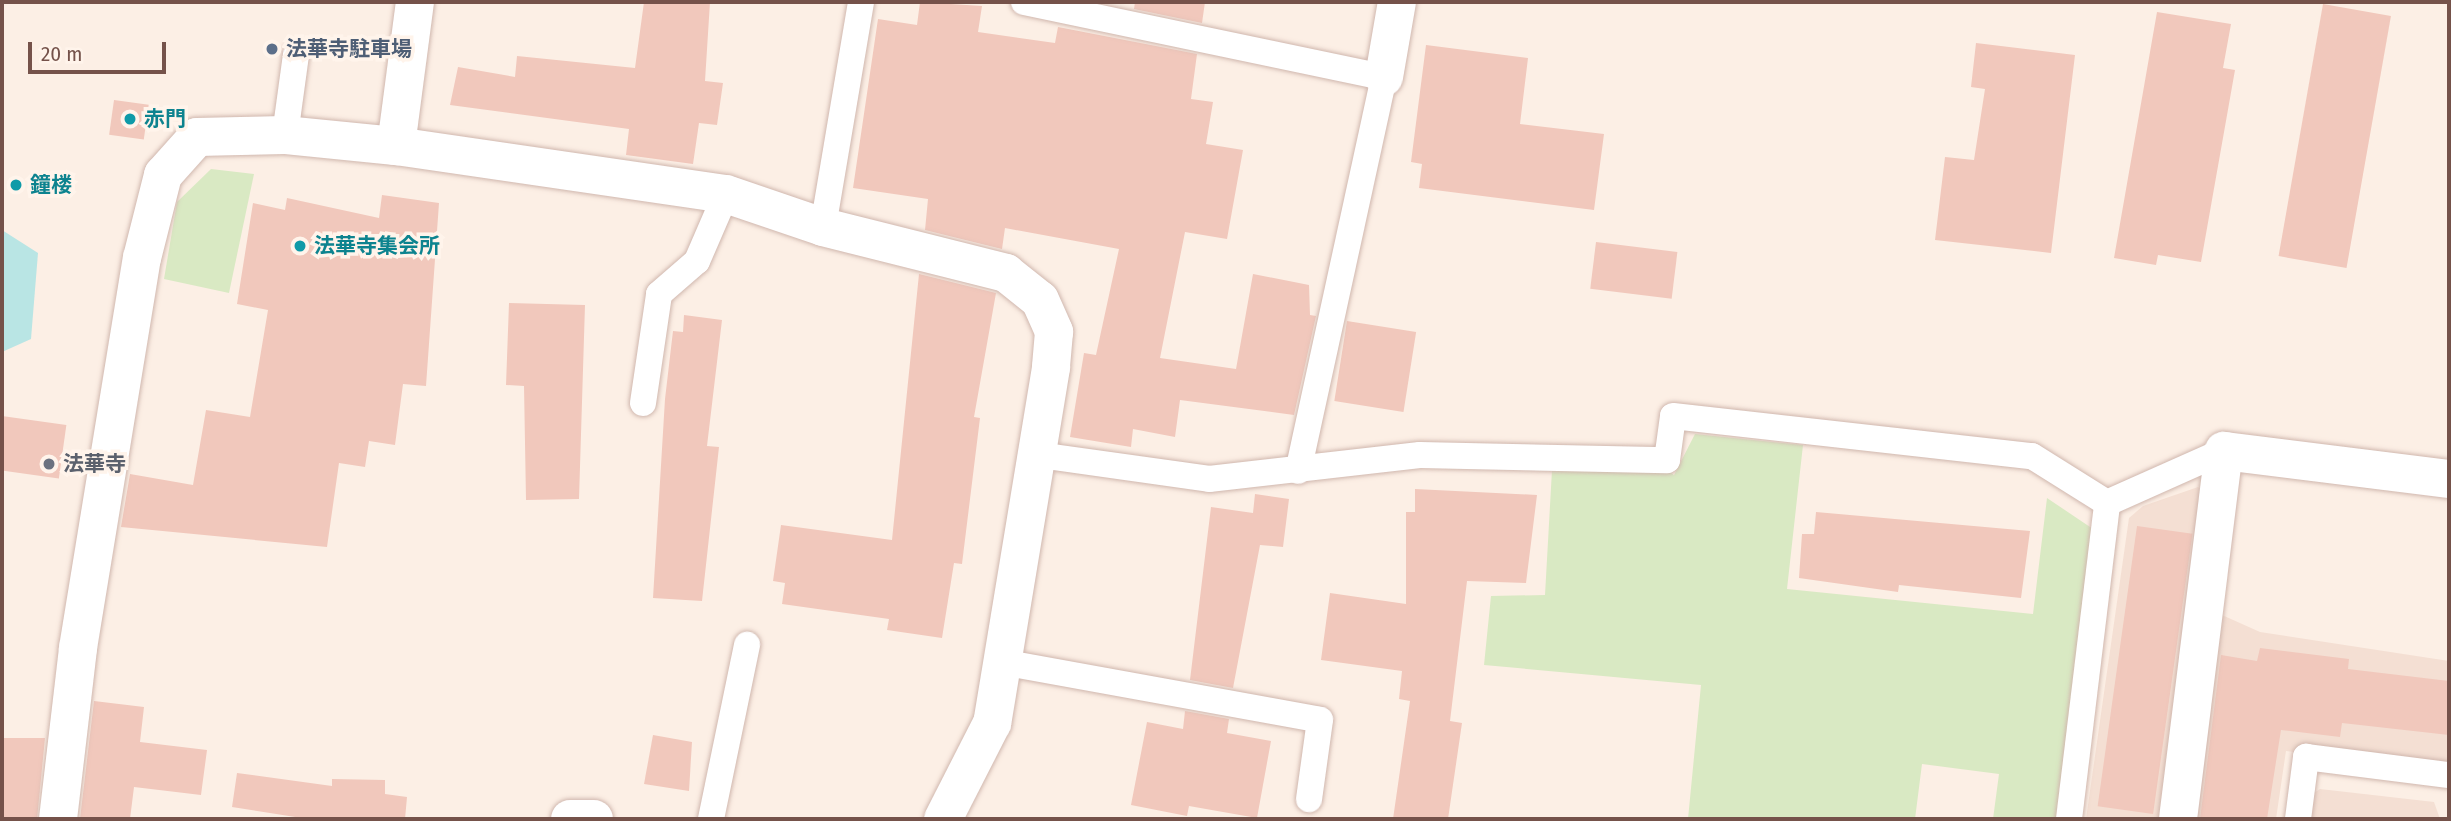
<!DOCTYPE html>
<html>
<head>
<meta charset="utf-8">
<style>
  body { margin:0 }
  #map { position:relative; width:2451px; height:821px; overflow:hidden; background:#fcefe5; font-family:"Fira Sans Condensed","Noto Sans JP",sans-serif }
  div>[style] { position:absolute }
  .residential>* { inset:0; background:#f4dfd3 }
  .green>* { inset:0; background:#d9e9c3 }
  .water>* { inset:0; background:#b9e5e4 }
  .building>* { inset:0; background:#f1c8bc; transform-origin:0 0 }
  .roads { filter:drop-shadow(0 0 2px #d0b7ae) drop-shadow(0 0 2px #d0b7ae) }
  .service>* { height:26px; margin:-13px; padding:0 13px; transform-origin:13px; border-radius:13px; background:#fff }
  .minor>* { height:38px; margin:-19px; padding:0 19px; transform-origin:19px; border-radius:19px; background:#fff }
  .dots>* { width:19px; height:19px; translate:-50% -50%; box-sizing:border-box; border:4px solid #fff4eb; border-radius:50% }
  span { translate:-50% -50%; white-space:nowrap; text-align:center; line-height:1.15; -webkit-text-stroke:7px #fff4eb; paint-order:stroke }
  .service-label { font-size:21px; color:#4e5e75; font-weight:700 }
  .left { translate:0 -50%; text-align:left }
  .culture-label { font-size:21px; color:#0d838f; font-weight:700 }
  .worship-label { font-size:21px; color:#5b616d; font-weight:700 }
  .frame { position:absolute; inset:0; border:4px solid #75524a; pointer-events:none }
  .scale { position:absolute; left:28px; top:42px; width:138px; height:32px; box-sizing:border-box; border:4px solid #75524a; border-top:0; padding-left:9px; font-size:21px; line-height:24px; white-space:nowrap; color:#75524a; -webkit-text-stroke:5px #fff4eb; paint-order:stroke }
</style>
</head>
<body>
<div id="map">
  <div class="residential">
    <div style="clip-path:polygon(2198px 487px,2210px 500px,2170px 819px,2086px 819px,2129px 518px,2143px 506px)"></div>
    <div style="clip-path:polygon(2222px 615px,2260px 632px,2449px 661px,2449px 770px,2286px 751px,2276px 819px,2197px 819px)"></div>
    <div style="clip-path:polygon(2320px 789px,2434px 802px,2440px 819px,2305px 819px,2308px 797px)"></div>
  </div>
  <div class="green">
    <div style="clip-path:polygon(211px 169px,254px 174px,229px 293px,164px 279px,177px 202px)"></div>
    <div style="clip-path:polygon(1695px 434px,1803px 445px,1787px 589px,2033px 614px,2047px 498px,2096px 531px,2057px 819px,1993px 819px,1999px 774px,1922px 764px,1915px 819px,1688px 819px,1701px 685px,1484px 665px,1491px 596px,1545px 595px,1552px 470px,1665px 468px,1674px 475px)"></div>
  </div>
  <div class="water">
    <div style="clip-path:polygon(2px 230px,38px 253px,31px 339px,2px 352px)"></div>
  </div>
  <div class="building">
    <div style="clip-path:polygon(644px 2px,710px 2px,705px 81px,723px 83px,717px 125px,699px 123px,693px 164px,626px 155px,629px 129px,450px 105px,458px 67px,515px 77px,517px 56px,635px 68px)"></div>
    <div style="clip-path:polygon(920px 2px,982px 6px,978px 32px,1055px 43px,1058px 27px,1197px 54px,1191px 99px,1213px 102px,1206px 144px,1243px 150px,1227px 239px,1185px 232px,1160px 358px,1236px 369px,1253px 274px,1309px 285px,1310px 315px,1316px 316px,1294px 415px,1180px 400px,1175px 437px,1133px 429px,1131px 447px,1070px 437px,1084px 353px,1096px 355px,1119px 249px,1005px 228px,1002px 249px,925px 230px,928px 199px,853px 188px,878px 19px,917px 25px)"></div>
    <div style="clip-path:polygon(1135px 2px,1205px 2px,1202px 23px,1134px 9px)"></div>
    <div style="left:2323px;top:4px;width:69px;height:256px;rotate:10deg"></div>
    <div style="clip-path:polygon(2157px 12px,2231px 24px,2223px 68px,2235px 70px,2201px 262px,2158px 255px,2156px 265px,2114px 258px)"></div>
    <div style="clip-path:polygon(1976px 43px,2075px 55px,2051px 253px,1935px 240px,1945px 157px,1974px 160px,1985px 89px,1971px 87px)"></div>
    <div style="clip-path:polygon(1426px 45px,1528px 58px,1520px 124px,1604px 134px,1594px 210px,1419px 188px,1422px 164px,1411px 162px)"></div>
    <div style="left:114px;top:100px;width:35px;height:35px;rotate:8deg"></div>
    <div style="clip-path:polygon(382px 195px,439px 203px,426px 386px,403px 384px,395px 445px,369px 441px,365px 467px,339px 463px,327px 547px,121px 527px,130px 474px,193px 485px,206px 410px,250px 417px,268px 310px,237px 304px,253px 203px,285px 210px,287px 198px,379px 218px)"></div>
    <div style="left:1596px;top:242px;width:82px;height:47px;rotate:7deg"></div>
    <div style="clip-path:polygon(919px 274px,996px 293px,974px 417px,980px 418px,962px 564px,954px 563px,942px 638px,887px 630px,889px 619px,782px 604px,785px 583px,773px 581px,781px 525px,892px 540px)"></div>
    <div style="clip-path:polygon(509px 303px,585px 305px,579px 499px,526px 500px,524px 386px,506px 385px)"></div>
    <div style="clip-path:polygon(684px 315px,722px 320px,707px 446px,719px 447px,702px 601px,653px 598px,665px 399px,673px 331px,683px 332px)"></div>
    <div style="left:1347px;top:321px;width:70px;height:81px;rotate:9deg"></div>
    <div style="left:2px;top:416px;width:65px;height:54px;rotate:8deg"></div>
    <div style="clip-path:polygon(1415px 489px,1537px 495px,1526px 583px,1467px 581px,1450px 721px,1462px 723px,1448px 819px,1393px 819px,1410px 701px,1399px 699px,1402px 671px,1321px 660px,1330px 593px,1406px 604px,1406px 512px,1415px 512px)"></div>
    <div style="clip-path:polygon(1255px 494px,1289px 499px,1283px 547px,1260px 545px,1233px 688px,1190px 680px,1211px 507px,1253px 513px)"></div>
    <div style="clip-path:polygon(1816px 512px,2030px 531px,2021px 598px,1899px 585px,1898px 592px,1799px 578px,1802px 534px,1814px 534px)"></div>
    <div style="left:2137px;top:526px;width:56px;height:283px;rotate:8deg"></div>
    <div style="clip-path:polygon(2260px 648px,2349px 659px,2348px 669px,2449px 681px,2449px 735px,2342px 723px,2340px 737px,2281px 730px,2267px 819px,2200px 819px,2221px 655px,2257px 661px)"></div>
    <div style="clip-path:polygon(94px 701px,144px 707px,140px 742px,207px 750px,201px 795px,134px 787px,130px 819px,80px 819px)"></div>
    <div style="clip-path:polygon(1185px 711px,1229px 719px,1227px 733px,1271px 741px,1257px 818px,1189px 806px,1187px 816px,1131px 805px,1147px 722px,1183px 729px)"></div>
    <div style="clip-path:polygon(653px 735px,692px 742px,689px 791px,644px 784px)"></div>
    <div style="clip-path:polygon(2px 738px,45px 738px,37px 819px,2px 819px)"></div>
    <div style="clip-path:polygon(237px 773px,332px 786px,332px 779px,385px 780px,385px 794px,407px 797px,405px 819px,308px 819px,232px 807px)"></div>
  </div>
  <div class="roads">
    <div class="service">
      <div style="left:1024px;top:2px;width:368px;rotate:11.8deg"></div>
      <div style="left:1384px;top:77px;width:403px;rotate:102.3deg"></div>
      <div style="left:285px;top:135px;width:81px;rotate:-82.2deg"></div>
      <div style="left:823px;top:227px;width:228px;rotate:-80.4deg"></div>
      <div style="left:643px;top:403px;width:110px;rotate:-81.6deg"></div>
      <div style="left:659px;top:294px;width:50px;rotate:-41deg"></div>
      <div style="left:697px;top:261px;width:73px;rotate:-66.6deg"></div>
      <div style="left:1039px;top:455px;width:172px;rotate:8deg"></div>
      <div style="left:1209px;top:479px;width:212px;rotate:-6.5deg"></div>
      <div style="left:1420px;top:455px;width:247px;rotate:1.2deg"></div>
      <div style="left:1667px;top:460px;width:44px;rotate:-82.2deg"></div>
      <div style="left:1673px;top:416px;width:361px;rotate:6.4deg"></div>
      <div style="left:2032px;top:456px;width:89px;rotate:32.1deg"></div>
      <div style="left:2107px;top:503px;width:128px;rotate:-24deg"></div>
      <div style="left:1002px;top:662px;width:323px;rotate:10.3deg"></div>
      <div style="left:1320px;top:720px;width:80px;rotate:97.9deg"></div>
      <div style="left:711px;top:819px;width:178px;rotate:-78.3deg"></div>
      <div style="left:2069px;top:819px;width:318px;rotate:-83.1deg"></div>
      <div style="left:2298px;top:819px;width:63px;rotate:-82.6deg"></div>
      <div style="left:2306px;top:757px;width:144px;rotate:7.2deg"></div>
    </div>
    <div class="minor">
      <div style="left:1384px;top:77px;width:76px;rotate:-80.2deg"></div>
      <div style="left:396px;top:146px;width:333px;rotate:8.3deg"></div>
      <div style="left:726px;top:194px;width:102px;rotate:18.8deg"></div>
      <div style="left:823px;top:227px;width:189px;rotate:14.1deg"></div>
      <div style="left:1006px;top:273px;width:43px;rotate:38.5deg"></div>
      <div style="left:1040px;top:300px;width:35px;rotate:66deg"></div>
      <div style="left:1054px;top:332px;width:36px;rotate:95deg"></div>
      <div style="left:1051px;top:368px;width:360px;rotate:99.4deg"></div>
      <div style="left:992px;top:723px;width:108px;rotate:117deg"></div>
      <div style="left:58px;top:819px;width:172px;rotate:-83.3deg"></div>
      <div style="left:78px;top:648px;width:395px;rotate:-80.7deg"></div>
      <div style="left:142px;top:258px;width:86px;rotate:-75.8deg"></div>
      <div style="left:163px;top:175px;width:51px;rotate:-48.2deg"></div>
      <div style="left:197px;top:137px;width:88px;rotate:-1.3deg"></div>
      <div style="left:285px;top:135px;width:112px;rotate:5.7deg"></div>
      <div style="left:396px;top:146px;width:145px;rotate:-82.5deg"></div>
      <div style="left:570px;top:819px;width:24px"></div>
      <div style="left:2178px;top:819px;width:371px;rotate:-82.9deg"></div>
      <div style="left:2224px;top:451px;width:227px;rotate:7.1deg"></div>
    </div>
  </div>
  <div class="dots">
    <div style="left:272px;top:49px;background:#5c6f8a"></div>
    <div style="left:130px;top:119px;background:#0f9aa8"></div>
    <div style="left:16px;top:185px;background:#0f9aa8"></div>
    <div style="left:300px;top:246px;background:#0f9aa8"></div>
    <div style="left:49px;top:464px;background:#6b7280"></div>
  </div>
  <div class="service-label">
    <span class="left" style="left:286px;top:49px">法華寺駐車場</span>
  </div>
  <div class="culture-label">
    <span class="left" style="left:144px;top:119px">赤門</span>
    <span class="left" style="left:30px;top:185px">鐘楼</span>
    <span class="left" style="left:314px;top:246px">法華寺集会所</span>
  </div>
  <div class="worship-label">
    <span class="left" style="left:63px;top:464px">法華寺</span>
  </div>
  <div class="frame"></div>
  <div class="scale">20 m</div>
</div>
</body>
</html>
